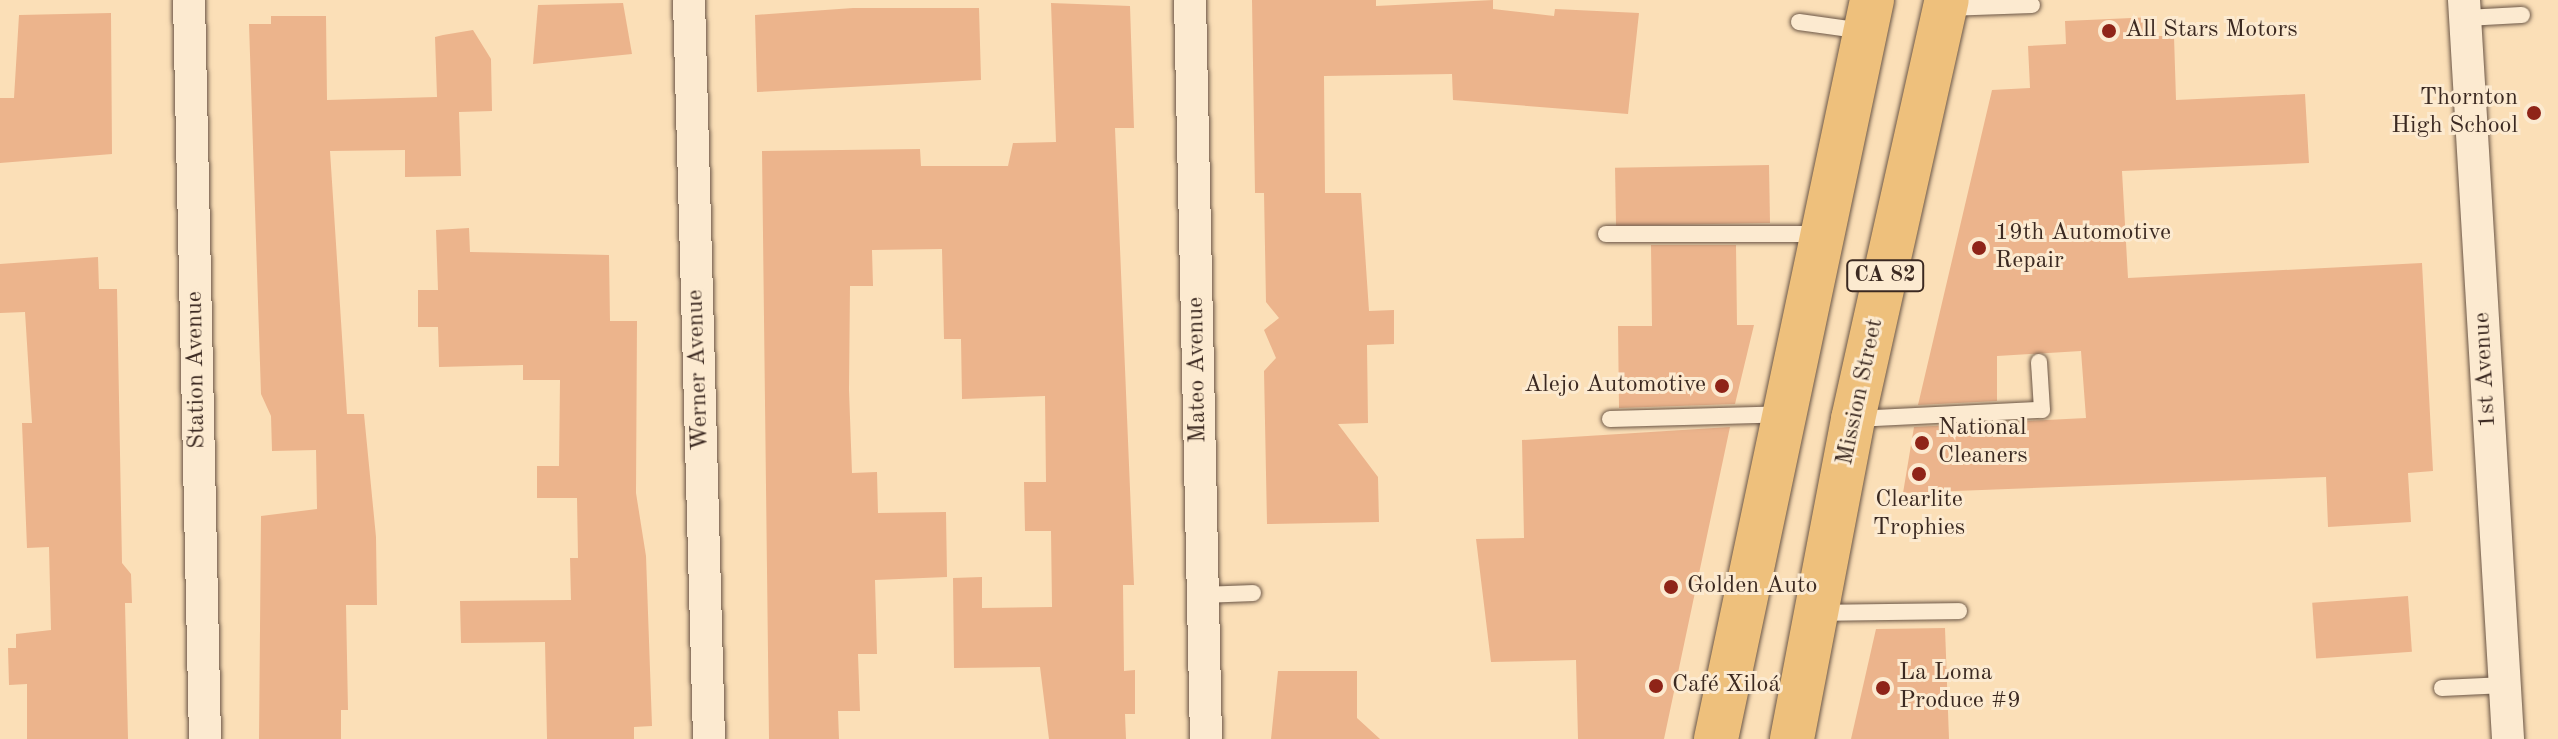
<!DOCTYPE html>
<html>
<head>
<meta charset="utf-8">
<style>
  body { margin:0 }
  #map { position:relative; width:2558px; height:739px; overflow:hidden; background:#fbdfb7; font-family:"Old Standard TT",serif }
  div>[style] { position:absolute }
  .building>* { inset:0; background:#ecb48c; transform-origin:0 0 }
  .roads { filter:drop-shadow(0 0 2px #6b5646) drop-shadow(0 0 2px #6b5646) }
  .service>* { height:16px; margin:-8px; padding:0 8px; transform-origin:8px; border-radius:8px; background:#fcead0 }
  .minor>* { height:32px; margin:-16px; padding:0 16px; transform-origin:16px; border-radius:16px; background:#fcead0 }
  .primary>* { height:44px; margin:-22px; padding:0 22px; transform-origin:22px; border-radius:22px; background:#eec07c }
  .dots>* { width:22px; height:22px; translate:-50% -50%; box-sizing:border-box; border:4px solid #fcead0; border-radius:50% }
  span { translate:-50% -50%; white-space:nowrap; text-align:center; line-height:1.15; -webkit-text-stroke:6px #fcead0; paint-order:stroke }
  .shield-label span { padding:2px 6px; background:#fcead0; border:2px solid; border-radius:6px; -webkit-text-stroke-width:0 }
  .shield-label { font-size:22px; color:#3b2921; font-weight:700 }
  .poi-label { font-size:24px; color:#3b2921 }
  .left { translate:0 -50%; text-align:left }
  .right { translate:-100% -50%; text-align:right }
  .street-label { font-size:24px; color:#3b2921 }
</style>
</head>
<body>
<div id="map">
  <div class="building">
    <div style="clip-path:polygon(1252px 0,1376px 0,1376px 6px,1493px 0,1493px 9px,1554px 16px,1555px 9px,1639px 13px,1628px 114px,1453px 100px,1452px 74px,1324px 76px,1325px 193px,1361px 193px,1369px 311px,1394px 310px,1394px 344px,1367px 345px,1368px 423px,1338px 424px,1378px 477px,1379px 522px,1267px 524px,1264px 371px,1276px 358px,1264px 330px,1279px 318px,1266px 302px,1264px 193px,1255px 193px)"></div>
    <div style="clip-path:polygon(623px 3px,632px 54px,533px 64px,538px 5px)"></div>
    <div style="clip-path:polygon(1051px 3px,1130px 6px,1134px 128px,1115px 128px,1134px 585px,1123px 585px,1124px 671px,1135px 670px,1135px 714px,1125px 714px,1126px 739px,1049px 739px,1040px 667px,954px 668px,953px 578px,982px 577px,982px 608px,1052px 607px,1051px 531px,1025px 531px,1024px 482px,1046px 482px,1045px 396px,962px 399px,961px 339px,944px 339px,942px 249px,872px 250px,873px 286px,850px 286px,849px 390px,852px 473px,877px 472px,878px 513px,946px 512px,947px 577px,875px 580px,877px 654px,858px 654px,860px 711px,838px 711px,839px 739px,769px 739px,762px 151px,920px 149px,921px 166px,1008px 166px,1013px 143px,1056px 142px)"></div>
    <div style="clip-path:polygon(853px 8px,979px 8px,981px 80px,757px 92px,755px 15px)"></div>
    <div style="clip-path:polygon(111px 13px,112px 154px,0 163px,0 98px,14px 98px,19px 15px)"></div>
    <div style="clip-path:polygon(271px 16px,326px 16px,327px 100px,437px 97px,435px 37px,443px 35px,473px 30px,491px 59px,492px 111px,459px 112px,461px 176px,405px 177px,405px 150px,330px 151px,347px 414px,364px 414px,376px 537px,377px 605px,346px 605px,348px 710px,341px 710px,341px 739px,259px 739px,261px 516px,317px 509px,316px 450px,272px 451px,271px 416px,261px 394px,249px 24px,271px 24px)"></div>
    <div style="clip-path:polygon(2154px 17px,2155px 36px,2174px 36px,2176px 100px,2305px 94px,2309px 163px,2122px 171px,2128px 278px,2422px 263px,2433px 471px,2408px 473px,2411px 522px,2328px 527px,2326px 477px,1903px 493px,1914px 427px,2086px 418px,2081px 351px,1997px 356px,1997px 401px,1918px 405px,1992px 90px,2030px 88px,2028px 46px,2066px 44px,2065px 21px)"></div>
    <div style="left:1769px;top:165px;width:58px;height:154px;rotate:89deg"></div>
    <div style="clip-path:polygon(469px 228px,470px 252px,609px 255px,610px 321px,637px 321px,636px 493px,646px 556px,652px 726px,634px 727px,634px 739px,547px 739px,545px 642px,461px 643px,460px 601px,571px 600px,570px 558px,578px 558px,577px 498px,537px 498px,537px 466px,559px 466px,560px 380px,523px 380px,523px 365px,439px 367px,438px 327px,418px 327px,418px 290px,438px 290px,436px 230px)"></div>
    <div style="clip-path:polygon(1651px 245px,1736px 245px,1737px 325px,1754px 325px,1735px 404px,1619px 408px,1618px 326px,1652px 326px)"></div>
    <div style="clip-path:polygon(98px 257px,99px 289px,117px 289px,122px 563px,131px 574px,132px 603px,125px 603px,128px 739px,27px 739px,27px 684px,9px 685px,8px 648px,16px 648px,16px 634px,51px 630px,49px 547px,27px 548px,22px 423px,32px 423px,25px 312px,0 313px,0 264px)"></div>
    <div style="clip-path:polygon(1730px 427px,1664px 739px,1578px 739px,1576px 660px,1491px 662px,1476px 539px,1524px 538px,1522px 440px)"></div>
    <div style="left:2408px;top:596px;width:56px;height:96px;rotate:86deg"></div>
    <div style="clip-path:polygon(1945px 628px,1949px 739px,1851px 739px,1876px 629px)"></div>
    <div style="clip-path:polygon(1278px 671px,1357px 671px,1357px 718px,1380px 739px,1271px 739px)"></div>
  </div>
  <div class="roads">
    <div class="service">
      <div style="left:1946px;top:8px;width:86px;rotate:-2deg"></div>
      <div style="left:2465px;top:18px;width:57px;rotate:-3deg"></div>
      <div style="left:1799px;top:22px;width:66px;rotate:7.9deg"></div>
      <div style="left:1606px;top:234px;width:214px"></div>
      <div style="left:1610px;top:419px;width:174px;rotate:-1.6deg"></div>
      <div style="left:1855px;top:419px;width:187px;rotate:-2.8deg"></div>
      <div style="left:2042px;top:410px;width:48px;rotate:-93.6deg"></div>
      <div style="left:1203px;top:595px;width:50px;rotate:-2.3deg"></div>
      <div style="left:1818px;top:613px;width:141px;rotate:-0.8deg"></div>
      <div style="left:2442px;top:688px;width:63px;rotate:-2.7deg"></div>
    </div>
    <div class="minor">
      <div style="left:189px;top:0;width:739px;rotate:88.76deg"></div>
      <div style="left:689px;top:0;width:739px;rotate:88.45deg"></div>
      <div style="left:1190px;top:0;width:739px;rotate:88.76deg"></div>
      <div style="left:2464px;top:0;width:740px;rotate:86.59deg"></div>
    </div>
    <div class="primary">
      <div style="left:1716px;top:739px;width:755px;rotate:-78.08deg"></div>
      <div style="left:1792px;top:739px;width:326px;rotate:-79.2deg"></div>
      <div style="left:1853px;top:419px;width:429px;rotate:-77.4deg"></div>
    </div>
  </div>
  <div class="dots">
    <div style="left:2109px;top:31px;background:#8f2418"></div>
    <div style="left:2534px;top:113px;background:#8f2418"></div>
    <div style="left:1979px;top:248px;background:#8f2418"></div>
    <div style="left:1722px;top:386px;background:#8f2418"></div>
    <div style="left:1922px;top:443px;background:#8f2418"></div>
    <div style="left:1919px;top:474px;background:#8f2418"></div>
    <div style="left:1671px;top:587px;background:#8f2418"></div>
    <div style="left:1656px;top:686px;background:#8f2418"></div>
    <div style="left:1883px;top:688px;background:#8f2418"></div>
  </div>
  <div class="shield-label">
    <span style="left:1885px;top:276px">CA 82</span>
  </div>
  <div class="poi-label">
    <span class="left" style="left:2125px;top:31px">All Stars Motors</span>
    <span class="right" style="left:2518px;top:113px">Thornton<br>High School</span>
    <span class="left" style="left:1995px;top:248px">19th Automotive<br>Repair</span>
    <span class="right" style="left:1706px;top:386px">Alejo Automotive</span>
    <span class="left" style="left:1938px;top:443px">National<br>Cleaners</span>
    <span style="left:1919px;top:515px">Clearlite<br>Trophies</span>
    <span class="left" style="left:1687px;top:587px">Golden Auto</span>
    <span class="left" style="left:1899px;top:688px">La Loma<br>Produce #9</span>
    <span class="left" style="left:1672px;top:686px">Café Xiloá</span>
  </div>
  <div class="street-label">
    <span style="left:197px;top:370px;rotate:-91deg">Station Avenue</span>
    <span style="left:699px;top:370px;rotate:-92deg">Werner Avenue</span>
    <span style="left:1198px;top:370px;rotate:-91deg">Mateo Avenue</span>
    <span style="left:2486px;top:370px;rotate:-93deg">1st Avenue</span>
    <span style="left:1861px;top:392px;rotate:-78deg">Mission Street</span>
  </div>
</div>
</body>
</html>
